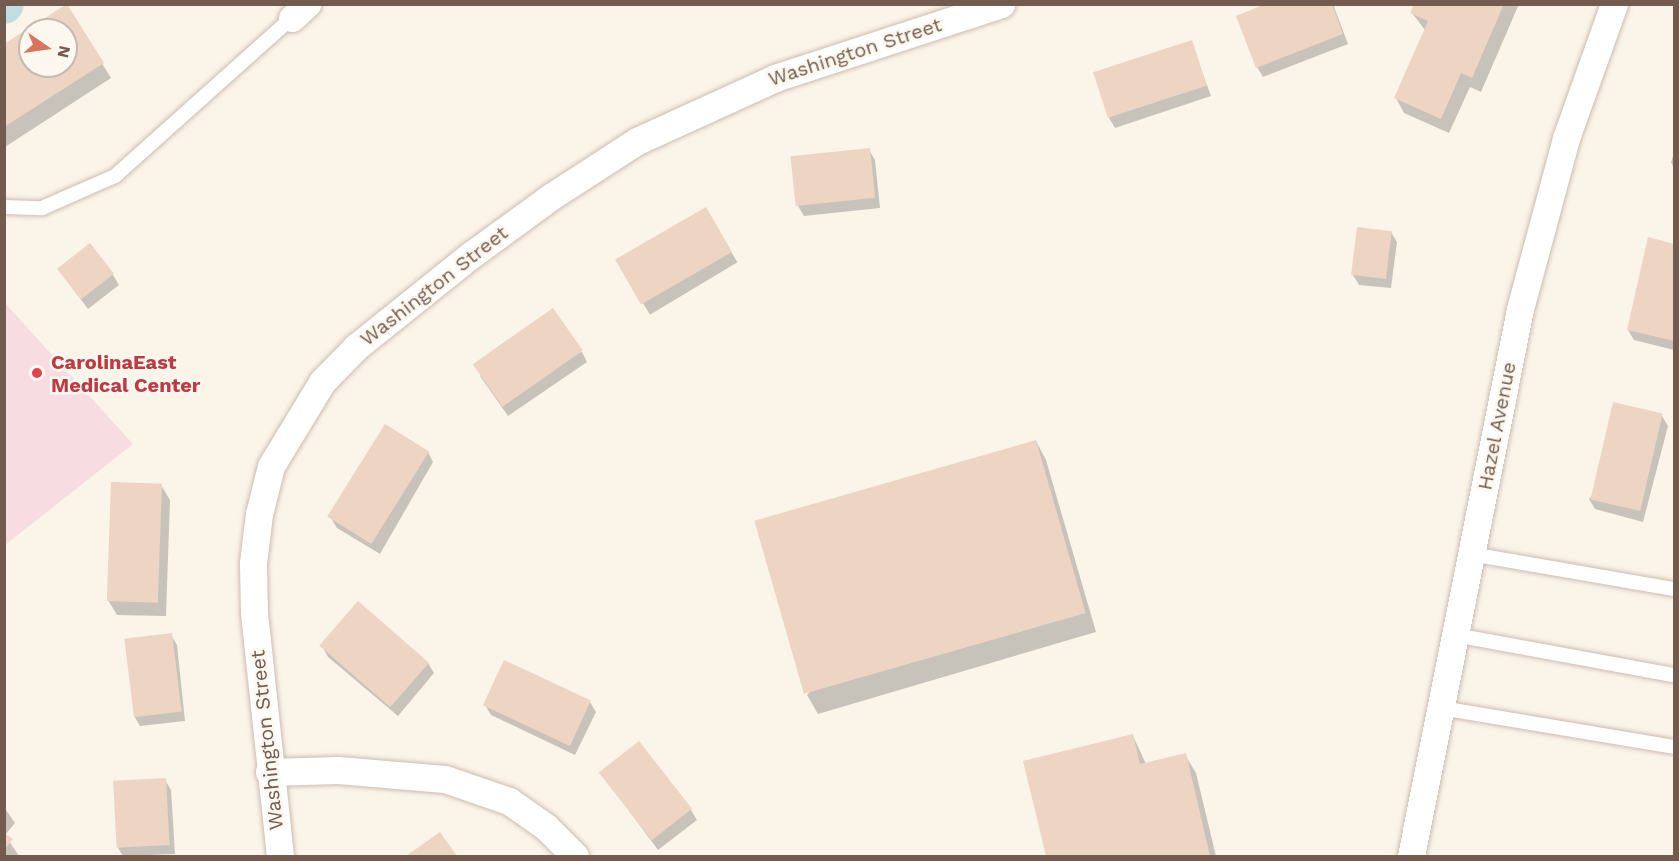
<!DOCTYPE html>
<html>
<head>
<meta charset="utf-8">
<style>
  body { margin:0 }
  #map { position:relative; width:1679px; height:861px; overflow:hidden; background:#fbf4e9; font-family:"Work Sans",sans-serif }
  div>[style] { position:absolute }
  .medical>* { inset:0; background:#f7dde1 }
  .shadow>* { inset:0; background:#0003; transform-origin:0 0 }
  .canal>* { height:38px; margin:-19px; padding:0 19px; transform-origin:19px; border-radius:19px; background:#bfdee3 }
  .building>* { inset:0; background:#edd4c3; transform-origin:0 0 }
  .roads { filter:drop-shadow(0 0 2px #ccbcb0) drop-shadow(0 0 2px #ccbcb0) }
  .lane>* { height:14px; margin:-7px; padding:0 7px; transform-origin:7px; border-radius:7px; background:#fff }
  .street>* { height:27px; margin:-13.5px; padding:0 13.5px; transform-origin:13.5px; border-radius:13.5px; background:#fff }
  .dots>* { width:16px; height:16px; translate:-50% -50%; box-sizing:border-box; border:3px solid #fdf8ef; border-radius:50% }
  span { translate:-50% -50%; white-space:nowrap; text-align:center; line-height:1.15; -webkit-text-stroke:5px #fdf8ef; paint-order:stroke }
  .street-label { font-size:20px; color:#735b4f }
  .health-label { font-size:20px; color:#be3a42; font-weight:700 }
  .left { translate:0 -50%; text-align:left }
  .frame { position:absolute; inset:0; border:6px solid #735b4f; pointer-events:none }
  .north { position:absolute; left:18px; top:18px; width:60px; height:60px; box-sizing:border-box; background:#fdf8ef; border:2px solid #c6b9af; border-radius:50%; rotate:103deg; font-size:16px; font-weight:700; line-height:24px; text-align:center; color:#735b4f }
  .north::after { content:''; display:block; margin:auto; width:21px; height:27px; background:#d8755a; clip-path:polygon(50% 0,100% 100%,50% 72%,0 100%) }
</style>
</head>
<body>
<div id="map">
  <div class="medical">
    <div style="clip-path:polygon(4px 302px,133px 444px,5px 545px,4px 545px)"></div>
  </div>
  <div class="shadow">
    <div style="clip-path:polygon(1269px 4px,1333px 4px,1348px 44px,1263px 77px,1257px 67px)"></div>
    <div style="clip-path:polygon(1416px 4px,1519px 4px,1481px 92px,1470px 87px,1449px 133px,1404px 113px,1396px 98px,1425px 30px,1412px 13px)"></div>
    <div style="clip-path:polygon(evenodd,66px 6px,111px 78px,5px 147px,4px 46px,66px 6px,30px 30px,66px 30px,66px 66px,30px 66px,30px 30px)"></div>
    <div style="clip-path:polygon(1191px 42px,1211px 96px,1115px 128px,1109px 118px)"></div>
    <div style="clip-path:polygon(869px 150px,875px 160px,880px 208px,804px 216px,798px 206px)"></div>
    <div style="clip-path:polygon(1674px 153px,1674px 169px,1671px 162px)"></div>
    <div style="left:706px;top:210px;width:61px;height:102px;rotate:59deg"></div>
    <div style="clip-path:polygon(1391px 232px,1397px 242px,1391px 288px,1359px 285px,1353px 275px)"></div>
    <div style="clip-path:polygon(1649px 239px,1674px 245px,1674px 350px,1634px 340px,1628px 330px)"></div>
    <div style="clip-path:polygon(58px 269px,113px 275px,119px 285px,88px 309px)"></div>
    <div style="clip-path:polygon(582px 352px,587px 362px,508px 416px,480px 376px)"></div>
    <div style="clip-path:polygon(1662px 416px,1668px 426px,1643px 522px,1595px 509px,1589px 499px)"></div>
    <div style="clip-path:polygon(1036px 441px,1046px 460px,1096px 632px,818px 714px,807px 695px)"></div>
    <div style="clip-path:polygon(428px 452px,433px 462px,380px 554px,337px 528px,331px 518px)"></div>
    <div style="clip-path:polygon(161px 485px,170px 500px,166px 616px,117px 615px,108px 600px)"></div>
    <div style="clip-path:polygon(358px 604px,428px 663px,434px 673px,398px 716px,328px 657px,322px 646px)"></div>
    <div style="clip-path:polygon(171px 635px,177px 645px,185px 721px,140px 726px,134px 716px)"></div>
    <div style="clip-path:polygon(590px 702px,596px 712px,575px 755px,491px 715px,485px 705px)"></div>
    <div style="clip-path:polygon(1133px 736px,1146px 764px,1185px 755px,1196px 773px,1216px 856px,1047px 856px,1025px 762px)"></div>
    <div style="clip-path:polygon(601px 773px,691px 810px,697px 820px,658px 850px)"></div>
    <div style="clip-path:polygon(165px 780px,171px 790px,175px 854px,123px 856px,118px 848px)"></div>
    <div style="clip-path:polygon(4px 807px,15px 823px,5px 835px,19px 856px,4px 856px)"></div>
    <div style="clip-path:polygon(440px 835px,455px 856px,408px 856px)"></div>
  </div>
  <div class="canal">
    <div style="left:4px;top:5px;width:1px;rotate:-45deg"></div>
  </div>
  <div class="building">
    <div style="clip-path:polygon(evenodd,67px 4px,104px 63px,4px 127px,4px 44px,67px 4px,30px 30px,66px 30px,66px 66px,30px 66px,30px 30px)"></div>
    <div style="clip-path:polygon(1265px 4px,1332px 4px,1343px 34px,1256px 68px,1236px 16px)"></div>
    <div style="clip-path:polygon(1414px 4px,1504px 4px,1472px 78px,1461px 73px,1441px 119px,1394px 98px,1428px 21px,1410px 13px)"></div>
    <div style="left:1192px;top:40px;width:48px;height:104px;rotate:72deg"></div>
    <div style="left:870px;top:148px;width:50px;height:80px;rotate:84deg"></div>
    <div style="left:706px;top:207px;width:52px;height:105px;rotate:60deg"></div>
    <div style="left:1357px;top:227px;width:35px;height:48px;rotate:7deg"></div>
    <div style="clip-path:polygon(1648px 237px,1674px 244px,1674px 341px,1627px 330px)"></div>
    <div style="left:90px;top:243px;width:39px;height:42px;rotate:52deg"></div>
    <div style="left:553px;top:308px;width:52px;height:98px;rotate:55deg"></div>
    <div style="left:1613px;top:402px;width:51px;height:100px;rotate:13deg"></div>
    <div style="left:385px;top:424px;width:52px;height:109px;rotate:32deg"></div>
    <div style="left:1036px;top:440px;width:180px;height:293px;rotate:74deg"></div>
    <div style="left:111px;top:482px;width:51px;height:119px;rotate:2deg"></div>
    <div style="left:358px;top:601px;width:94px;height:59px;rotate:41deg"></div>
    <div style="left:172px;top:633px;width:79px;height:48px;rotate:83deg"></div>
    <div style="left:504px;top:660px;width:96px;height:50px;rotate:25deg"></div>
    <div style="clip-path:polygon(1133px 734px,1140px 764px,1186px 753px,1210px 856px,1046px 856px,1023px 761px)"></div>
    <div style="left:639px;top:741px;width:86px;height:51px;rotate:52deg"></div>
    <div style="left:166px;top:778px;width:67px;height:53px;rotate:87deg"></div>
    <div style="clip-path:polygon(440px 832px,457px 856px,406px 856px)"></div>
    <div style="clip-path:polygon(4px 833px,13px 839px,4px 850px)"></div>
  </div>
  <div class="roads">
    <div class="lane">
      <div style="left:4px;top:207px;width:38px;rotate:2deg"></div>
      <div style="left:42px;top:208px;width:80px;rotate:-23.7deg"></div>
      <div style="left:115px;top:176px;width:237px;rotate:-41.8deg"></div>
      <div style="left:1471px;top:554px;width:206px;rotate:9.8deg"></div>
      <div style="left:1455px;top:635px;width:223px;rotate:10.4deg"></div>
      <div style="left:1441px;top:708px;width:236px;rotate:9.5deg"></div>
    </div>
    <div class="street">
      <div style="left:292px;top:18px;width:21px;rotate:-43deg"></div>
      <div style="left:269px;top:772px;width:69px;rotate:-1.7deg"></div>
      <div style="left:338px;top:770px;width:107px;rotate:4.8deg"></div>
      <div style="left:445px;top:779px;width:68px;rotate:19deg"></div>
      <div style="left:509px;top:801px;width:45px;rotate:35.1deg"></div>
      <div style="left:546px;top:827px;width:41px;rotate:45deg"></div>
      <div style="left:280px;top:856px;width:245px;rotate:-96.1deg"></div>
      <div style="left:254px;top:612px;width:49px;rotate:-91.2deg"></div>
      <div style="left:253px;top:563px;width:49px;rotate:-83deg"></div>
      <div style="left:259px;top:514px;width:49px;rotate:-76deg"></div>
      <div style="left:271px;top:466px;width:98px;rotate:-58.7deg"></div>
      <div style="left:322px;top:382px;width:49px;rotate:-45.8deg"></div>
      <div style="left:356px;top:347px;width:147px;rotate:-38.7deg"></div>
      <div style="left:471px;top:255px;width:100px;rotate:-36.1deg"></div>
      <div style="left:552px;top:196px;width:101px;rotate:-32.9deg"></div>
      <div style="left:637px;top:141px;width:152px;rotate:-24.5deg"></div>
      <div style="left:775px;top:78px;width:238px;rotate:-18.1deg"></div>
      <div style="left:1411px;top:856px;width:558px;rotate:-78.73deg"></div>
      <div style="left:1520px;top:309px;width:177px;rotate:-74.9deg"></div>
      <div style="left:1566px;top:138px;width:142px;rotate:-70.3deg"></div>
    </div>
  </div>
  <div class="dots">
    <div style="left:37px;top:373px;background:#e0444e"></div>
  </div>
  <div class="street-label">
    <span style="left:855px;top:52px;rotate:-18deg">Washington Street</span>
    <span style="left:434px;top:286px;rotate:-38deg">Washington Street</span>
    <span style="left:1497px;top:426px;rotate:-79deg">Hazel Avenue</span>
    <span style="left:267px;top:740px;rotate:-96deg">Washington Street</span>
  </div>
  <div class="health-label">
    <span class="left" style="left:51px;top:374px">CarolinaEast<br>Medical Center</span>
  </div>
  <div class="frame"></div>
  <div class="north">N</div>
</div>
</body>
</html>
